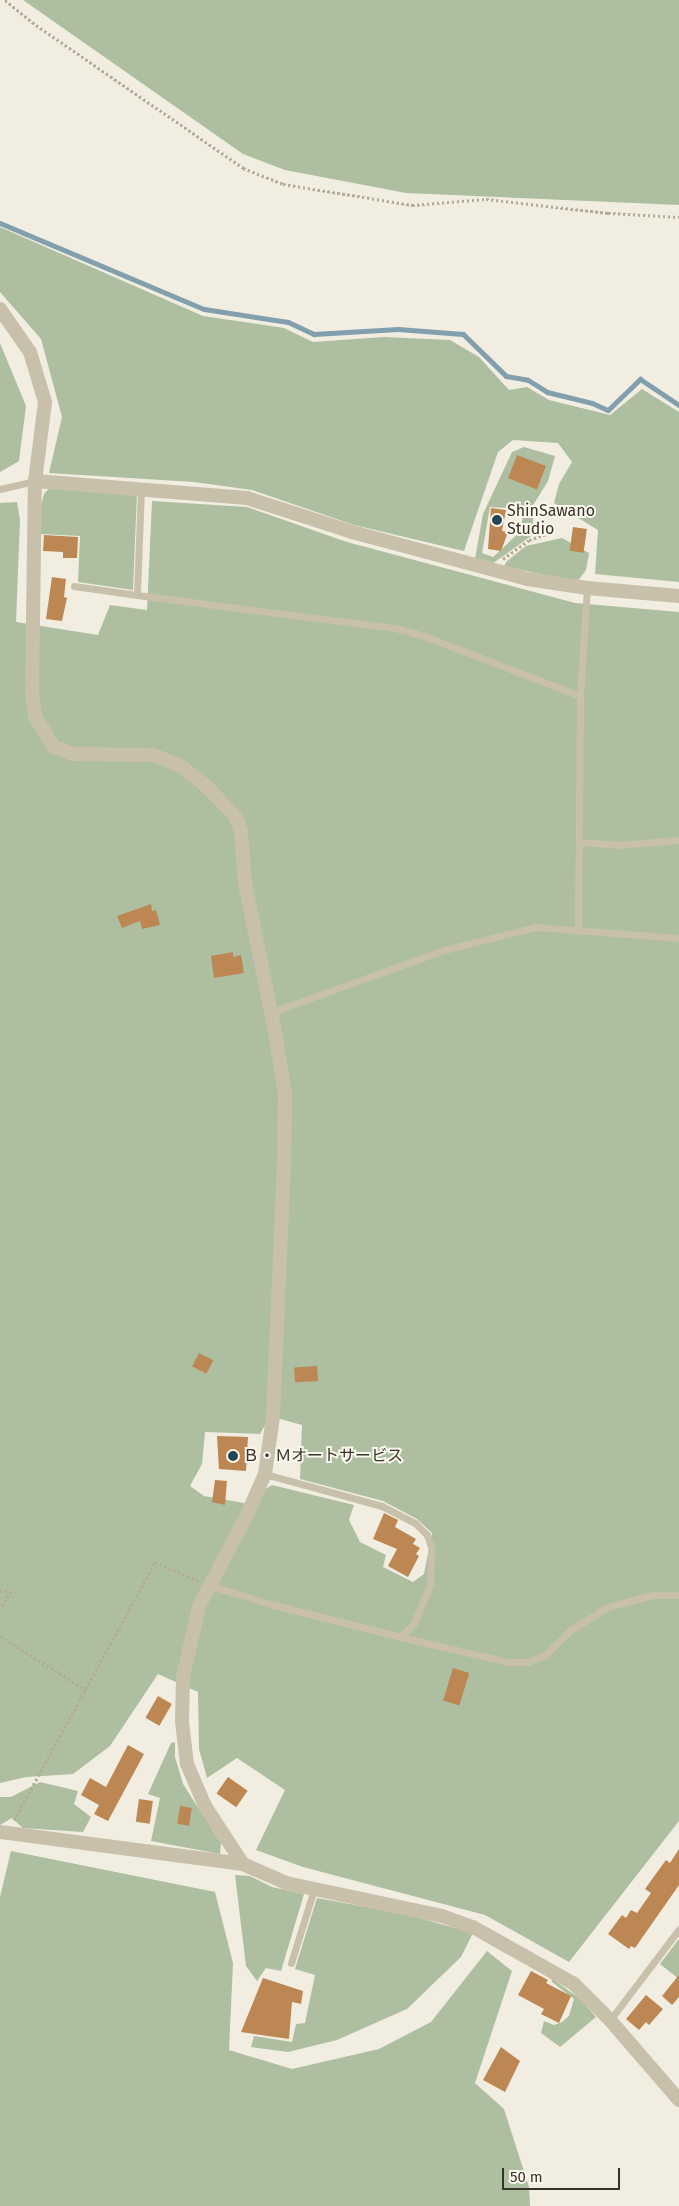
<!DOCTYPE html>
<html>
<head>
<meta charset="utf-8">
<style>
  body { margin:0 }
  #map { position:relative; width:679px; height:2206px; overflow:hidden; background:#f1ede0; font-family:"Fira Sans","Noto Sans JP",sans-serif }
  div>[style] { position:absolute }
  .green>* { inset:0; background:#adbfa0 }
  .stream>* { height:5px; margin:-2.5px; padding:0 2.5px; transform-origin:2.5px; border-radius:2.5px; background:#819fac }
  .building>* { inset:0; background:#bc8752; transform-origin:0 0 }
  .path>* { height:3px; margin-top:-1.5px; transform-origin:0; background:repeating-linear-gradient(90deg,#b4ab96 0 2.5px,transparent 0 5px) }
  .service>* { height:7px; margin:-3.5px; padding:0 3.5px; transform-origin:3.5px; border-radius:3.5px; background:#c9c0ac }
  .minor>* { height:14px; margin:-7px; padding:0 7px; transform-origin:7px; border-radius:7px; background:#c9c0ac }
  .tertiary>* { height:14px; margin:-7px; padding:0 7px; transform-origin:7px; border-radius:7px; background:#c9c0ac }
  .dots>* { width:14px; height:14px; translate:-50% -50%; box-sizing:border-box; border:2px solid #f9f6ec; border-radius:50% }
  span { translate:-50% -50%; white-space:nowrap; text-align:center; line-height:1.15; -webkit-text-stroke:4px #f9f6ec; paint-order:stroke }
  .poi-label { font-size:16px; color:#37322a }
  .left { translate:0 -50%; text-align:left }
  .scale { position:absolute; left:502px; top:2168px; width:118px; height:22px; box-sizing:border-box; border:2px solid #37322a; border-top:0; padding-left:6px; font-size:15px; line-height:18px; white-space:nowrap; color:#37322a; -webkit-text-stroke:4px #f9f6ec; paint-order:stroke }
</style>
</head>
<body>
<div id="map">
  <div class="green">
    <div style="clip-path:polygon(23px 0,679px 0,679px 205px,406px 193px,285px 170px,243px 154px)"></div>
    <div style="clip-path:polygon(0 227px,203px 316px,284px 328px,313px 342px,384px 337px,450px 340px,479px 357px,509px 390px,527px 387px,549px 400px,610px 415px,642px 389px,679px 412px,679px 582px,595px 574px,598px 530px,554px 503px,559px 484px,572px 462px,558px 443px,513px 440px,498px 452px,464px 551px,354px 525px,252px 490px,194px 482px,49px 473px,62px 417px,41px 339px,0 292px)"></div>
    <div style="clip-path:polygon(0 343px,26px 406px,19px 461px,0 472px)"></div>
    <div style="clip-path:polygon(evenodd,524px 447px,555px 456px,548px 481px,532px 507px,534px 534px,492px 564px,475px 559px,483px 514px,512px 452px,524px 447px,490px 507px,508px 508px,523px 516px,520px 532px,493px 557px,482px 553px,490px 507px)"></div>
    <div style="clip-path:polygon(52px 485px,137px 493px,133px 590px,78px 582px,80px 536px,40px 534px,41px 506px,44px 494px)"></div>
    <div style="clip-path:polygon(evenodd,152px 501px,247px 507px,347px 542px,575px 603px,679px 612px,679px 1821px,569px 1962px,485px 1915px,303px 1867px,256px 1850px,285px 1790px,237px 1758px,207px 1778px,199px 1749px,198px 1692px,158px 1674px,110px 1746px,73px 1774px,26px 1777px,0 1783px,0 503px,17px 502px,20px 520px,16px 622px,98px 635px,110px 605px,147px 610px,152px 501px,270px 1416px,302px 1425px,300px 1479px,383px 1501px,417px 1519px,432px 1533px,424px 1574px,413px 1582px,383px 1567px,386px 1555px,360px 1542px,349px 1520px,354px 1505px,272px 1485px,244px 1503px,204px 1496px,190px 1486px,202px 1464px,205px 1432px,260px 1434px,270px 1416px)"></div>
    <div style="clip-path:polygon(562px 538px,589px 553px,586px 570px,577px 582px,504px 566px,507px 561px,526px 546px)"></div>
    <div style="clip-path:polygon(175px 1742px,175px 1757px,183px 1784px,221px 1843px,220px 1854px,151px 1841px,160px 1798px,148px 1794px,171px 1743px)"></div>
    <div style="clip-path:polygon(40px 1782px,78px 1791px,74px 1804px,91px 1817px,83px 1832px,23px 1828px,12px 1818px,0 1825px,0 1797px,11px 1797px)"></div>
    <div style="clip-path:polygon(11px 1851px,215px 1892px,233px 1963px,229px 2050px,292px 2069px,379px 2049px,431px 2022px,487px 1951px,512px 1971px,475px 2083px,504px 2109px,529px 2187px,530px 2206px,0 2206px,0 1897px)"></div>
    <div style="clip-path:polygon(235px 1875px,250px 1876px,272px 1887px,304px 1894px,281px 1971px,266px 1968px,257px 1981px,246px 1966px)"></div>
    <div style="clip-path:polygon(317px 1898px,405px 1914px,473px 1933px,461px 1957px,407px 2009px,337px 2040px,288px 2052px,251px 2047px,254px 2036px,292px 2042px,296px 2024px,305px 2023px,315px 1975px,295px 1969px)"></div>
    <div style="clip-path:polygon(679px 1939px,679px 1979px,660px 1964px)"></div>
    <div style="clip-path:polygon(551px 1978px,579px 1998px,596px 2017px,560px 2047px,541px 2033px,544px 2021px,554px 2025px,562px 2022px,569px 2016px,574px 1999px,552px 1982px)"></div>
  </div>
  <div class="stream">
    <div style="left:0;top:223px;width:221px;rotate:22.9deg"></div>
    <div style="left:204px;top:309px;width:85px;rotate:8.8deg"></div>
    <div style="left:288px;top:322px;width:29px;rotate:25deg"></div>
    <div style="left:314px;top:334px;width:84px;rotate:-3.4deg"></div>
    <div style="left:398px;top:329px;width:65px;rotate:4.4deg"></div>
    <div style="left:463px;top:334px;width:60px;rotate:44.3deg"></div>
    <div style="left:506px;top:376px;width:22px;rotate:10deg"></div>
    <div style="left:528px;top:380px;width:22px;rotate:32deg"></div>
    <div style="left:547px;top:392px;width:46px;rotate:13.7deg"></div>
    <div style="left:592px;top:403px;width:17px;rotate:24deg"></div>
    <div style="left:608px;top:410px;width:45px;rotate:-44.1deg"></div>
    <div style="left:640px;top:379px;width:47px;rotate:33.7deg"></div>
  </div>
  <div class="building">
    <div style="left:517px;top:455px;width:31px;height:25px;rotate:21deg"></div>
    <div style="clip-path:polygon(491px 508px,506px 510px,502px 531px,508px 532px,501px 551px,488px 549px)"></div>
    <div style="left:573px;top:527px;width:14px;height:24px;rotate:8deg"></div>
    <div style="clip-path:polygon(44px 535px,78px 537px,77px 558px,63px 558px,63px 552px,43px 551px)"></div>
    <div style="clip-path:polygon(52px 577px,66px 579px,64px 597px,67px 598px,62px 621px,46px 619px)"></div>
    <div style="clip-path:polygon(151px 904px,152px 911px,156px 910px,160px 925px,142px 929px,140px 921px,122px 928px,117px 916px)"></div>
    <div style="clip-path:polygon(233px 952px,233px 957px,241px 955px,244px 973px,214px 978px,211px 956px)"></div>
    <div style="left:199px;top:1353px;width:16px;height:15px;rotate:27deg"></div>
    <div style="left:317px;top:1366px;width:15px;height:23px;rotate:86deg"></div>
    <div style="clip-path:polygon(217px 1436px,248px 1437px,246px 1471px,219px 1469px)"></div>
    <div style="clip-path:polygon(215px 1480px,227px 1481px,225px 1505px,212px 1502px)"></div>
    <div style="clip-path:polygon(384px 1513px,398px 1520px,395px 1527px,416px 1539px,413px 1544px,420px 1548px,416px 1554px,419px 1556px,408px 1577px,388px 1566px,397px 1549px,373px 1539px)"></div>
    <div style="left:453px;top:1668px;width:17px;height:34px;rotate:17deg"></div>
    <div style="left:158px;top:1696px;width:16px;height:25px;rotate:30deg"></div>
    <div style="clip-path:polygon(128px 1745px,144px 1754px,108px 1821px,94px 1814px,99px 1805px,81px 1795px,90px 1778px,106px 1787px)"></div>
    <div style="left:228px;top:1777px;width:24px;height:20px;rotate:35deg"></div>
    <div style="left:139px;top:1799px;width:14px;height:23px;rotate:8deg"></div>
    <div style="left:180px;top:1806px;width:12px;height:18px;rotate:9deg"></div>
    <div style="clip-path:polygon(679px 1849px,679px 1885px,635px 1948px,631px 1946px,629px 1949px,608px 1934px,622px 1915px,626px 1918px,631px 1910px,637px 1913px,651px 1893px,645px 1889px,666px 1860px,670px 1863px)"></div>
    <div style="clip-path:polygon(531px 1971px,548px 1980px,546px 1983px,571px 1996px,559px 2023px,541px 2014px,544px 2009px,518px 1995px)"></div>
    <div style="clip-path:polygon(679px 1975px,679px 1997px,672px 2005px,662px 1996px)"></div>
    <div style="clip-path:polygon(263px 1978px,303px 1991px,301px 2004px,292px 2002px,289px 2039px,241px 2032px)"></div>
    <div style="clip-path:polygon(646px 1995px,663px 2009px,649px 2025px,646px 2022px,639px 2030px,626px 2019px)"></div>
    <div style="clip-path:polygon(501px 2047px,520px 2061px,505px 2092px,483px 2080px)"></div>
  </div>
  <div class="path">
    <div style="left:5px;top:0;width:40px;rotate:39deg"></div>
    <div style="left:36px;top:25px;width:252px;rotate:34.6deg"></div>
    <div style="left:243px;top:168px;width:43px;rotate:21.8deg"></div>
    <div style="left:283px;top:184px;width:131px;rotate:9.2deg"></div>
    <div style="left:412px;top:205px;width:74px;rotate:-4.6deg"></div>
    <div style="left:486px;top:199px;width:123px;rotate:6.5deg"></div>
    <div style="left:608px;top:213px;width:71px;rotate:3.2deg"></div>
    <div style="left:503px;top:559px;width:32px;rotate:-36deg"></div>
    <div style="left:529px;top:540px;width:18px;rotate:-19deg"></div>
    <div style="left:0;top:1591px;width:11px"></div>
    <div style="left:11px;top:1591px;width:21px;rotate:121deg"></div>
    <div style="left:0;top:1636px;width:102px;rotate:32.1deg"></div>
    <div style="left:14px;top:1820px;width:294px;rotate:-61.3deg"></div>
    <div style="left:155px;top:1562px;width:47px;rotate:23.8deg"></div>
  </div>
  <div class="service">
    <div style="left:0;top:489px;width:36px;rotate:-13deg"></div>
    <div style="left:141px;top:489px;width:106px;rotate:92.2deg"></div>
    <div style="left:137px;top:595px;width:260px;rotate:7.3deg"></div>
    <div style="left:395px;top:628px;width:30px;rotate:15deg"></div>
    <div style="left:424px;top:636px;width:167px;rotate:21deg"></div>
    <div style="left:74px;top:586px;width:64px;rotate:8.1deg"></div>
    <div style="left:579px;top:842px;width:39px;rotate:4deg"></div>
    <div style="left:618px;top:845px;width:61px;rotate:-4.7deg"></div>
    <div style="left:578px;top:931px;width:235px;rotate:-89.5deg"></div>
    <div style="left:580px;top:696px;width:108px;rotate:-86.3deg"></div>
    <div style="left:272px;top:1012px;width:183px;rotate:-19.8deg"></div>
    <div style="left:444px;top:950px;width:95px;rotate:-14deg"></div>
    <div style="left:536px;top:927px;width:143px;rotate:4.4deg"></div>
    <div style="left:208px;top:1585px;width:69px;rotate:16.9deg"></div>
    <div style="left:274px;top:1605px;width:131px;rotate:14.1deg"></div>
    <div style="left:401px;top:1637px;width:19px;rotate:-47deg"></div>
    <div style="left:414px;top:1623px;width:41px;rotate:-67.2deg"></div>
    <div style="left:430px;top:1585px;width:38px;rotate:-88deg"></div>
    <div style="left:431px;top:1547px;width:13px;rotate:-108deg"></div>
    <div style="left:427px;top:1535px;width:17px;rotate:-135deg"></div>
    <div style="left:415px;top:1523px;width:37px;rotate:-153deg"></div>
    <div style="left:382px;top:1506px;width:121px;rotate:-164.7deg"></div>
    <div style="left:401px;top:1637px;width:110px;rotate:13.2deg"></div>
    <div style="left:508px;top:1662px;width:19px"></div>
    <div style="left:527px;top:1662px;width:19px;rotate:-21deg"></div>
    <div style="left:545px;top:1655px;width:37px;rotate:-44deg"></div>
    <div style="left:572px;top:1629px;width:42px;rotate:-31.4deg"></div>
    <div style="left:608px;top:1607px;width:46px;rotate:-15.3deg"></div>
    <div style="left:652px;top:1595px;width:27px"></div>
    <div style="left:291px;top:1963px;width:77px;rotate:-72.7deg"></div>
    <div style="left:610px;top:2020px;width:114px;rotate:-52.8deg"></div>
  </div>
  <div class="minor">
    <div style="left:0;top:1832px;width:245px;rotate:7.5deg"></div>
    <div style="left:243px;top:1864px;width:47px;rotate:23.8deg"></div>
    <div style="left:286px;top:1883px;width:159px;rotate:11.9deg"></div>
    <div style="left:442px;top:1916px;width:33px;rotate:20deg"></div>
    <div style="left:473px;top:1927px;width:116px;rotate:29.4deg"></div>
    <div style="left:574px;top:1984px;width:51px;rotate:45deg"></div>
    <div style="left:610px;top:2020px;width:106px;rotate:49.2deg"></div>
    <div style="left:243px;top:1864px;width:69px;rotate:-123.2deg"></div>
    <div style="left:205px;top:1806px;width:46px;rotate:-113.2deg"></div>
    <div style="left:187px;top:1764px;width:42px;rotate:-96.8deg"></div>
    <div style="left:182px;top:1722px;width:45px;rotate:-88.7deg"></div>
    <div style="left:183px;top:1677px;width:73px;rotate:-77.3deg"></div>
    <div style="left:199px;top:1606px;width:101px;rotate:-62.2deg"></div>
    <div style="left:246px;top:1517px;width:47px;rotate:-66.2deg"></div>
    <div style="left:265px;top:1474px;width:59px;rotate:-82.1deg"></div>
    <div style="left:273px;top:1416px;width:250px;rotate:-87.5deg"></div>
    <div style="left:284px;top:1166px;width:72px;rotate:-89.2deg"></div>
    <div style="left:285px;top:1094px;width:58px;rotate:-99deg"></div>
    <div style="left:276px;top:1037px;width:157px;rotate:-101.4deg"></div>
    <div style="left:245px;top:883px;width:51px;rotate:-94.5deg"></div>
    <div style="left:241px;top:832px;width:16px;rotate:-108deg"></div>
    <div style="left:236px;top:817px;width:45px;rotate:-134.1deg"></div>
    <div style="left:205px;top:785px;width:33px;rotate:-142deg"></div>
    <div style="left:179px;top:765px;width:28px;rotate:-159deg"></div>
    <div style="left:153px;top:755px;width:80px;rotate:-179.3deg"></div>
    <div style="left:73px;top:754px;width:20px;rotate:-160deg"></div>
    <div style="left:54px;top:747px;width:36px;rotate:-122deg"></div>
    <div style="left:35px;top:716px;width:25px;rotate:-97deg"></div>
    <div style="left:32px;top:691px;width:210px;rotate:-89.2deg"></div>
    <div style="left:35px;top:481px;width:213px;rotate:4.6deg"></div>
    <div style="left:247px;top:498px;width:110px;rotate:17.9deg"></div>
    <div style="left:352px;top:532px;width:181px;rotate:15deg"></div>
    <div style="left:527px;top:579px;width:61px;rotate:8.5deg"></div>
    <div style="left:587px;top:588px;width:92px;rotate:5deg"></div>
  </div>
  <div class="tertiary">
    <div style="left:0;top:309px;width:52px;rotate:55.1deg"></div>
    <div style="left:30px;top:352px;width:52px;rotate:73.3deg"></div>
    <div style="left:45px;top:402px;width:80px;rotate:97.2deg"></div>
  </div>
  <div class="dots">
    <div style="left:497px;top:520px;background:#234656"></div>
    <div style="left:233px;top:1456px;background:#234656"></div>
  </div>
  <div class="poi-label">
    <span class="left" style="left:507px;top:520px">ShinSawano<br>Studio</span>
    <span class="left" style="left:243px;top:1456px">Ｂ・Ｍオートサービス</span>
  </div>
  <div class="scale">50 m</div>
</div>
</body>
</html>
